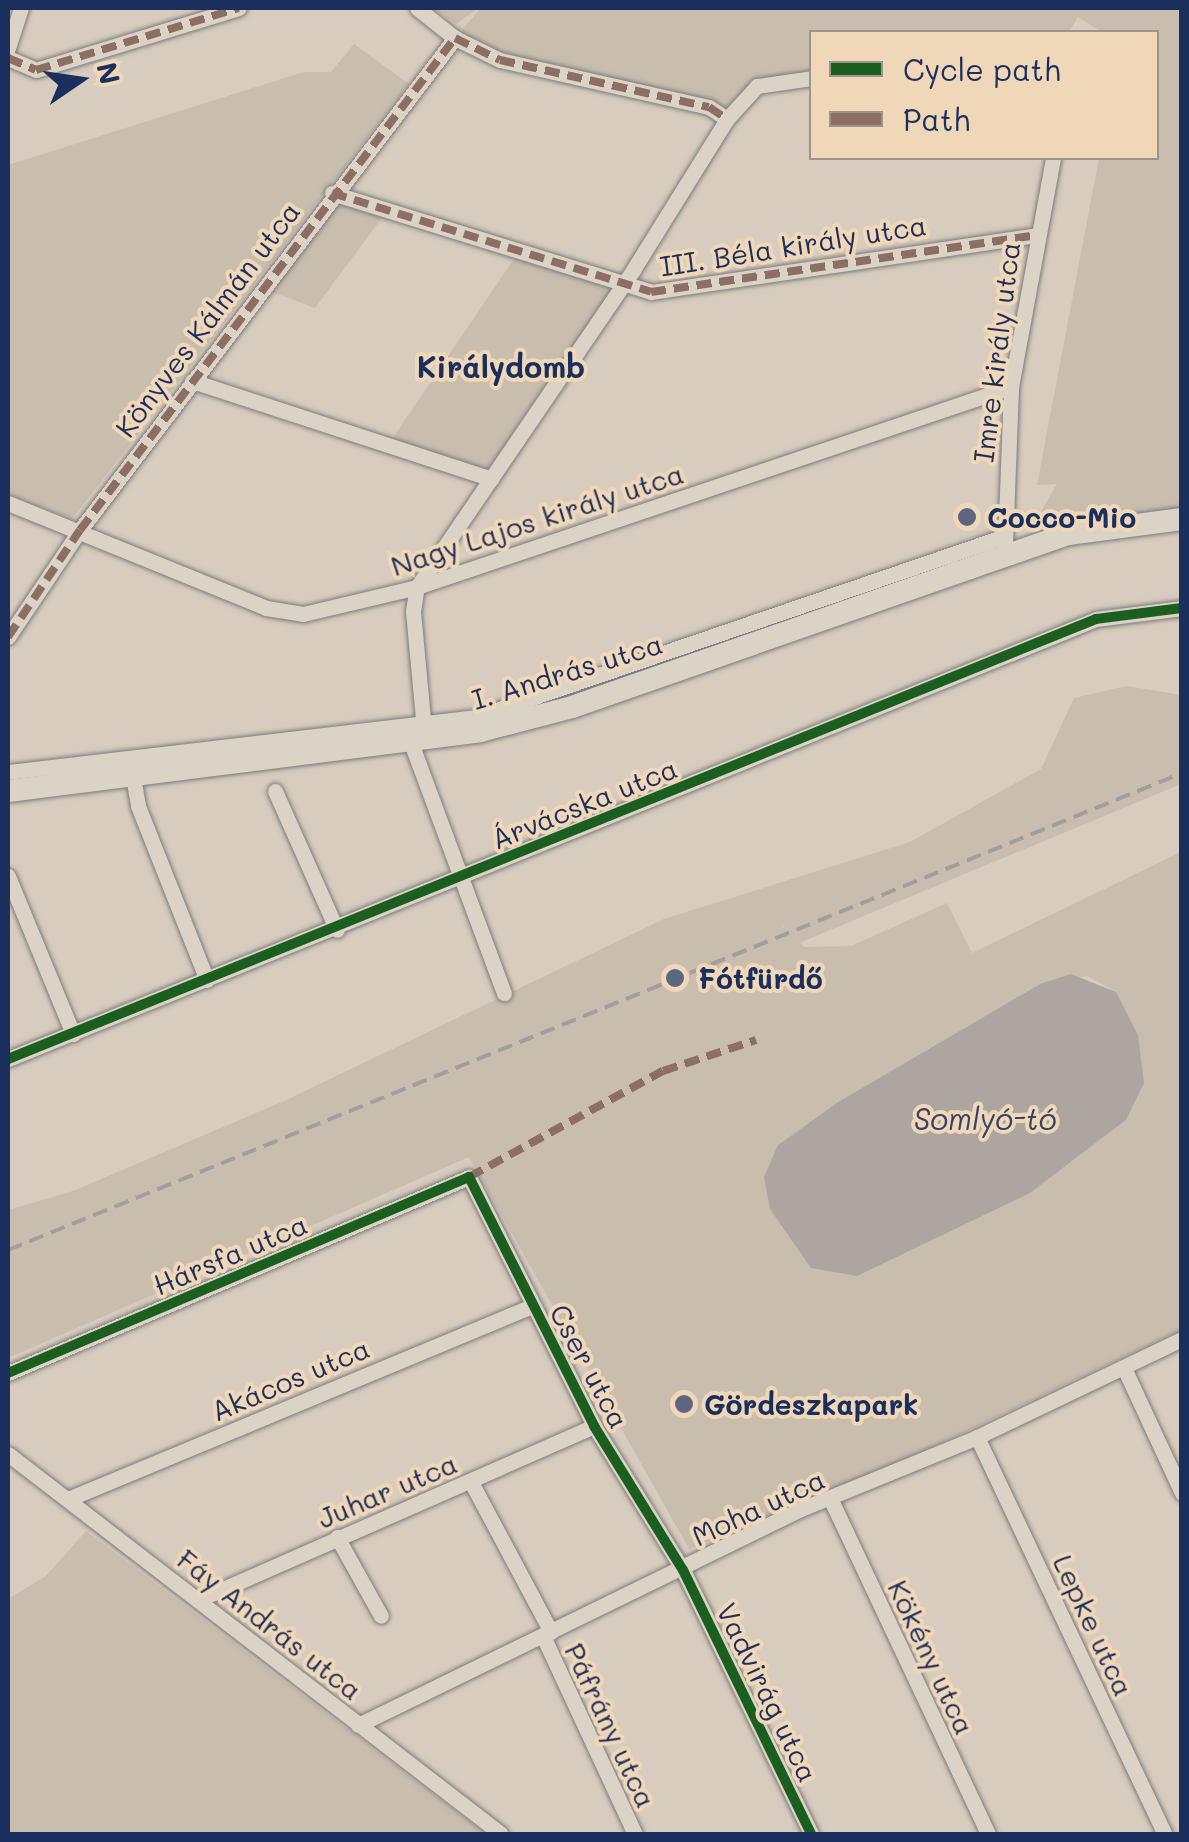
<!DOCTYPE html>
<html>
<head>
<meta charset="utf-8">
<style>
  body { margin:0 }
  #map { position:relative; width:1189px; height:1842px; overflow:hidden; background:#d7ccbd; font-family:Mali,sans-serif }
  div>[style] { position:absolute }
  .built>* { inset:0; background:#cabdaf }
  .green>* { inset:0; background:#c9bdae }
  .water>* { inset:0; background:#ada6a0 }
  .roads { filter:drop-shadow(0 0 2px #7c7b7d) drop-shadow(0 0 2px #7c7b7d) }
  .minor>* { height:15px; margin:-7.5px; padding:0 7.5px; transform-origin:7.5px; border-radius:7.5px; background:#dcd3c7 }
  .secondary>* { height:22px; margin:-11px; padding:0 11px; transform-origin:11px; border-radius:11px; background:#dcd3c7 }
  .rail>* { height:4px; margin-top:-2px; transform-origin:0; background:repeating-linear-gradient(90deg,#a19e9b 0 15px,transparent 0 23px) }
  .quiet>* { height:8px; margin-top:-4px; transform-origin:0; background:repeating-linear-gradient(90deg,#8d6e63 0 15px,transparent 0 23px) }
  .cycleway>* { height:10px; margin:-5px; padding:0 5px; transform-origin:5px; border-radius:5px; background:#1b5e20 }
  .dots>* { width:28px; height:28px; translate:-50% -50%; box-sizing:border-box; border:5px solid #efd7b7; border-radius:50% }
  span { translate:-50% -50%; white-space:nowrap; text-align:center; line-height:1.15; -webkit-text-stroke:8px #efd7b7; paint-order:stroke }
  .street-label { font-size:28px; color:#1b2f5e }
  .poi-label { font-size:28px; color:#1b2f5e; font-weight:700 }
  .left { translate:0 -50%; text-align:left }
  .neighbourhood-label { font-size:30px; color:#1b2f5e; font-weight:700 }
  .water-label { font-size:30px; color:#354369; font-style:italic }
  .frame { position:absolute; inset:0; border:10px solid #1b2f5e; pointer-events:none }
  .legend { position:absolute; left:809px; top:30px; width:350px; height:130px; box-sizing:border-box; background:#efd7b7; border:2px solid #9a9493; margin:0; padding:12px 18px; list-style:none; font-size:30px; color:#1b2f5e }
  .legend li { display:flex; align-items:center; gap:20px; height:50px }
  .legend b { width:50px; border:2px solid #9a9493 }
  .north { position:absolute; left:30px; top:30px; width:100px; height:100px; -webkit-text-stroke:8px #efd7b7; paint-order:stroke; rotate:77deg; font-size:28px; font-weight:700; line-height:40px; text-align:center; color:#1b2f5e }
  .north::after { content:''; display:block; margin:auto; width:35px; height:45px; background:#1b2f5e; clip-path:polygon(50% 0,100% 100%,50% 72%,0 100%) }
</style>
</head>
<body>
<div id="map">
  <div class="built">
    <div style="clip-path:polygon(1181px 764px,1181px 784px,799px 943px,782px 925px)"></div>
  </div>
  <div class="green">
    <div style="clip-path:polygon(432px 8px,478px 8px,456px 24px)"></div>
    <div style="clip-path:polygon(481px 8px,1181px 8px,1181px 516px,1037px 542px,1037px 518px,1057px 484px,1037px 485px,1099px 158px,1156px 158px,1156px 32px,1102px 32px,1078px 17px,1069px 32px,812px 32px,811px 78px,775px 80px,727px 119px,455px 38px)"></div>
    <div style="clip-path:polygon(354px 44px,409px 84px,72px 519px,8px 495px,8px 165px,304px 72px,331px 72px)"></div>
    <div style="clip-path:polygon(332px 193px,387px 211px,315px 308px,262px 288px)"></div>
    <div style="clip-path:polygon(518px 253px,622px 287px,491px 479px,388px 445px)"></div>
    <div style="clip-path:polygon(evenodd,1127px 686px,1181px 695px,1181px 764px,782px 926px,804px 947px,851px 946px,947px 903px,972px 953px,1181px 852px,1181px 1330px,854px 1484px,689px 1549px,469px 1157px,8px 1358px,8px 1210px,73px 1191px,284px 1101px,664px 919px,910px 842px,1041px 769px,1074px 698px,1127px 686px,1087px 976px,1116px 992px,1126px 1120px,1030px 1193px,778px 1145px,838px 1102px,1040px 984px,1087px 976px)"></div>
    <div style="clip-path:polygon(86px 1531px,486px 1834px,8px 1834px,8px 1599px,46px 1576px)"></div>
  </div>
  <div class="water">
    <div style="clip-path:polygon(1071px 974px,1116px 992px,1138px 1035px,1144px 1083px,1126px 1120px,1030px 1193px,857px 1276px,811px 1268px,770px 1209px,764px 1177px,778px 1145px,838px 1102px,1040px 984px)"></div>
  </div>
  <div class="roads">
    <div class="minor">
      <div style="left:417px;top:8px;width:48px;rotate:38.3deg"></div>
      <div style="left:455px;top:38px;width:50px;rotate:26.1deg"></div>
      <div style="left:500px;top:60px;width:214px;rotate:12.7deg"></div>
      <div style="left:709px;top:107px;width:22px;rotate:34deg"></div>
      <div style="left:8px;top:48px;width:42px;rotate:-72deg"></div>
      <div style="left:8px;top:58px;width:30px;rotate:23deg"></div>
      <div style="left:36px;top:70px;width:212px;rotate:-17deg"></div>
      <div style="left:332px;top:193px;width:334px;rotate:17.2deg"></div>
      <div style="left:651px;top:292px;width:389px;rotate:-8.4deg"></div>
      <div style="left:192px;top:381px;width:315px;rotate:18.1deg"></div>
      <div style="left:8px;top:503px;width:279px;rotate:22.1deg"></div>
      <div style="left:266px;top:608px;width:37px;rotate:9deg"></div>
      <div style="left:303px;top:614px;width:117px;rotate:-13.3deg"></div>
      <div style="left:417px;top:587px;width:627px;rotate:-18.61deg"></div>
      <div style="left:1005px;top:545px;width:158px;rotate:-87.8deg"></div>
      <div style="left:1011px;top:387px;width:233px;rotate:-79.6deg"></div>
      <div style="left:8px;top:637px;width:129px;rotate:-56.1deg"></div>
      <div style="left:80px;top:530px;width:619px;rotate:-52.69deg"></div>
      <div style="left:423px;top:719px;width:108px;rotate:-95.3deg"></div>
      <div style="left:413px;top:611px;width:24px;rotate:-81deg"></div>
      <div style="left:417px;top:587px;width:384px;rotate:-55.7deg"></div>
      <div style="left:633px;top:270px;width:178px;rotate:-58.1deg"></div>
      <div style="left:727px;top:119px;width:45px;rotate:-47.7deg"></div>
      <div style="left:757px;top:86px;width:56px;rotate:-8.3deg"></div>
      <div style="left:411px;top:743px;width:267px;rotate:69.6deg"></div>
      <div style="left:8px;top:772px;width:471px;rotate:-6.7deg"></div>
      <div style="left:476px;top:717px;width:556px;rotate:-18.89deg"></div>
      <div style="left:133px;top:777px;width:29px;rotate:80deg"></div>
      <div style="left:138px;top:806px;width:187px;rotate:68.4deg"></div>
      <div style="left:275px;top:791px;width:152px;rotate:66deg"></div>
      <div style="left:8px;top:876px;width:171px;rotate:67.6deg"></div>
      <div style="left:8px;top:1059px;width:1174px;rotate:-22.02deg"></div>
      <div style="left:1096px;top:619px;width:87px;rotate:-7.3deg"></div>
      <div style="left:1124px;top:1368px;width:138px;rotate:65.1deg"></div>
      <div style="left:8px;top:1373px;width:501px;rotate:-23.03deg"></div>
      <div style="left:469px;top:1177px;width:279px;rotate:63.3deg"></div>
      <div style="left:594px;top:1426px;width:169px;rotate:58.3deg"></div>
      <div style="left:683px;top:1570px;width:293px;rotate:64.1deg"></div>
      <div style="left:977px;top:1437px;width:439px;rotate:64.7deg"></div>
      <div style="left:8px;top:1454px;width:622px;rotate:37.62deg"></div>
      <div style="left:471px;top:1482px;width:170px;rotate:61.9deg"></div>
      <div style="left:68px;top:1499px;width:503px;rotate:-22.58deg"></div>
      <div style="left:831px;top:1500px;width:369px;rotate:64.8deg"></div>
      <div style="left:337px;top:1537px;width:90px;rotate:60.9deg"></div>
      <div style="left:200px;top:1599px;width:430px;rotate:-23.7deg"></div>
      <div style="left:543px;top:1636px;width:218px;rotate:65.1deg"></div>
      <div style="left:358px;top:1725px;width:493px;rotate:-26deg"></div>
      <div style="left:801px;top:1509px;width:190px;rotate:-22.2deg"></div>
      <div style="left:977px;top:1437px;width:227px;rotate:-25.6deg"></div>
    </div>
    <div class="secondary">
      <div style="left:8px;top:791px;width:476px;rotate:-7.2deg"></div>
      <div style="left:480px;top:731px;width:95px;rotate:-14.6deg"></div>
      <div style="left:572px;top:707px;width:525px;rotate:-19.23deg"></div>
      <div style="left:1068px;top:534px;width:115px;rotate:-7.5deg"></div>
    </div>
  </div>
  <div class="rail">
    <div style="left:8px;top:1250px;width:1267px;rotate:-22.11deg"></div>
  </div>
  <div class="quiet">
    <div style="left:8px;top:58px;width:30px;rotate:23deg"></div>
    <div style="left:36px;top:70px;width:212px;rotate:-17deg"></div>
    <div style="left:332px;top:193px;width:334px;rotate:17.2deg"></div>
    <div style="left:651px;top:292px;width:389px;rotate:-8.4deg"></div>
    <div style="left:8px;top:637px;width:129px;rotate:-56.1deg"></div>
    <div style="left:80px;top:530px;width:619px;rotate:-52.69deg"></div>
    <div style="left:455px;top:38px;width:50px;rotate:26.1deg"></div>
    <div style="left:500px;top:60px;width:214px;rotate:12.7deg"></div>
    <div style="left:709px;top:107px;width:22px;rotate:34deg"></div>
    <div style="left:469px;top:1177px;width:221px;rotate:-28.7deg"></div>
    <div style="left:663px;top:1071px;width:98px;rotate:-18.4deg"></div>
  </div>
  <div class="cycleway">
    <div style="left:8px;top:1059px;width:1174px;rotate:-22.02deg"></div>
    <div style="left:1096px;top:619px;width:87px;rotate:-7.3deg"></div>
    <div style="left:8px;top:1373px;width:501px;rotate:-23.03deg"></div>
    <div style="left:469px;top:1177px;width:279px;rotate:63.3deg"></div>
    <div style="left:594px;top:1426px;width:169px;rotate:58.3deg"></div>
    <div style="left:683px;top:1570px;width:293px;rotate:64.1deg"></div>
  </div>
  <div class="dots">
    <div style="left:967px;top:517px;background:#5d667f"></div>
    <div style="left:675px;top:978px;background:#5d667f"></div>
    <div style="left:684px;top:1404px;background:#5d667f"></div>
  </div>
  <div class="street-label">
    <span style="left:793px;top:245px;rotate:-9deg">III. Béla király utca</span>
    <span style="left:207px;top:319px;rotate:-53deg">Könyves Kálmán utca</span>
    <span style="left:996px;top:352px;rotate:-83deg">Imre király utca</span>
    <span style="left:537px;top:519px;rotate:-18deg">Nagy Lajos király utca</span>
    <span style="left:567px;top:671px;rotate:-17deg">I. András utca</span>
    <span style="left:584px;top:803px;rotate:-22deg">Árvácska utca</span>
    <span style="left:230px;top:1254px;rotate:-23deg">Hársfa utca</span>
    <span style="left:590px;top:1366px;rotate:62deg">Cser utca</span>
    <span style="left:290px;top:1379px;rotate:-23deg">Akácos utca</span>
    <span style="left:387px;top:1490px;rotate:-23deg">Juhar utca</span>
    <span style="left:758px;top:1507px;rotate:-25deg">Moha utca</span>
    <span style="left:270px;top:1624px;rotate:38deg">Fáy András utca</span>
    <span style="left:1094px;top:1625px;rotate:65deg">Lepke utca</span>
    <span style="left:932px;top:1657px;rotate:65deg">Kökény utca</span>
    <span style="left:768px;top:1692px;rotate:64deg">Vadvirág utca</span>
    <span style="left:611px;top:1725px;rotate:65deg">Páfrány utca</span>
  </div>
  <div class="poi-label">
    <span class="left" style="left:987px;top:517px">Cocco-Mio</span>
    <span class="left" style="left:698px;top:978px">Fótfürdő</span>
    <span class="left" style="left:704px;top:1404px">Gördeszkapark</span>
  </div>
  <div class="neighbourhood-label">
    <span style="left:501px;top:366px">Királydomb</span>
  </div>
  <div class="water-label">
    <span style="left:985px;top:1118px">Somlyó-tó</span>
  </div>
  <div class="frame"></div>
  <ul class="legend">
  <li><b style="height:12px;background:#1b5e20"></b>Cycle path</li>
  <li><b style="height:12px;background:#8d6e63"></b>Path</li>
  </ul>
  <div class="north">N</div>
</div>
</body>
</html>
